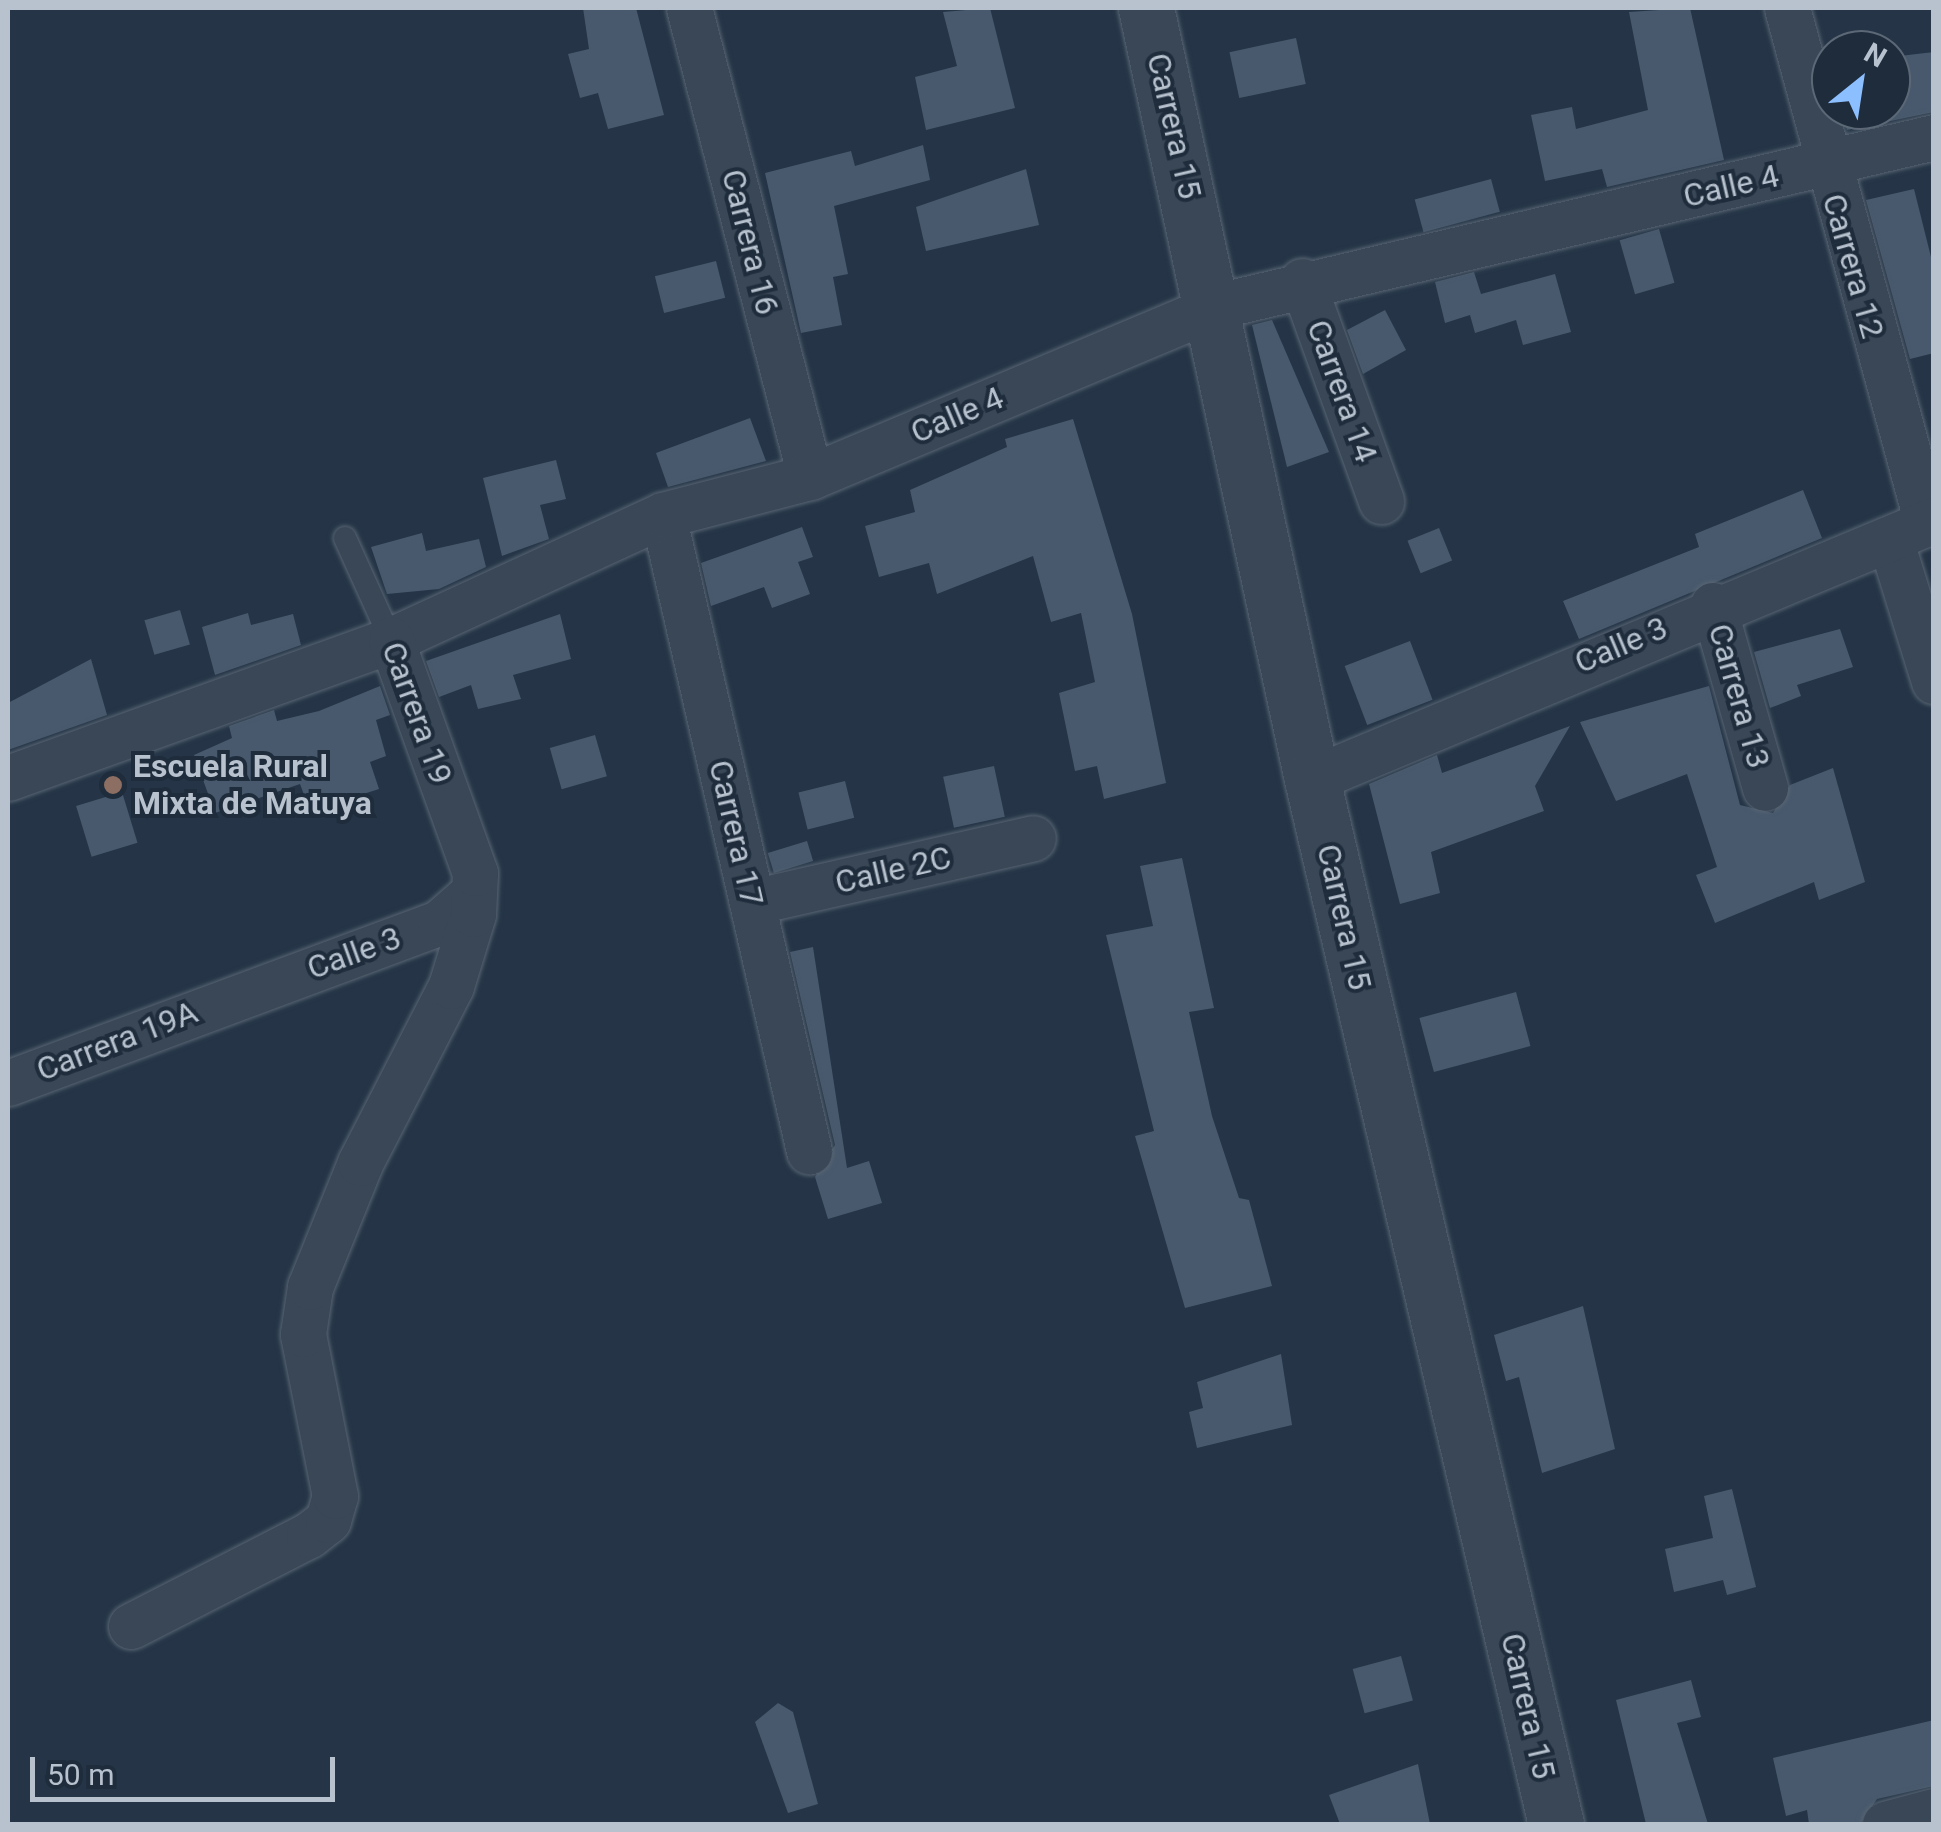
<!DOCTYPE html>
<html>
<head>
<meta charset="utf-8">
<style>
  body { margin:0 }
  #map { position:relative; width:1941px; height:1832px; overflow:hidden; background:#253547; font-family:Roboto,sans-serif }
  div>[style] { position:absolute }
  .building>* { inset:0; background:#48596d; transform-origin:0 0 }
  .roads { filter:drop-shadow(0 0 2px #586573) drop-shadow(0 0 2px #586573) }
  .service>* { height:22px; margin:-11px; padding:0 11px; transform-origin:11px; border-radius:11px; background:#3a4756 }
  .minor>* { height:45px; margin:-22.5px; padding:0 22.5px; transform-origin:22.5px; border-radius:22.5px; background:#3a4756 }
  .tertiary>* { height:55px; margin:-27.5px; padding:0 27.5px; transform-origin:27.5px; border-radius:27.5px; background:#3a4756 }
  .dots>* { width:28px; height:28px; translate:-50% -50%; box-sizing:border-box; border:5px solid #1e2c3b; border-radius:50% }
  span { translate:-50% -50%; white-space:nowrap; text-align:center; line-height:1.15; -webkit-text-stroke:8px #1e2c3b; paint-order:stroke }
  .street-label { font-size:32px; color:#b8c2cf }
  .poi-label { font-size:32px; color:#b8c2cf; font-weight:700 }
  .left { translate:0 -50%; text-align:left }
  .frame { position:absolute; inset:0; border:10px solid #b8c2cf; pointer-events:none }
  .north { position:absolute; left:1811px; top:30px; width:100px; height:100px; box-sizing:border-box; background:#1e2c3b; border:2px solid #5c6876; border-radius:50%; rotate:30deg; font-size:28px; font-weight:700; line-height:40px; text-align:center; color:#b8c2cf }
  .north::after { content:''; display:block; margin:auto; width:35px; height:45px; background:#8cbfff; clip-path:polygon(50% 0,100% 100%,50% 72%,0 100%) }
  .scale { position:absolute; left:30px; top:1757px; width:305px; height:45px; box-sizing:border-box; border:5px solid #b8c2cf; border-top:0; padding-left:12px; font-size:30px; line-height:35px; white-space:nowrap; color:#b8c2cf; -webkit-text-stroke:8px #1e2c3b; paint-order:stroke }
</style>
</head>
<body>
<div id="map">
  <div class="building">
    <div style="clip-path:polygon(583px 8px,636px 8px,664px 115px,608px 129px,598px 93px,580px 98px,568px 54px,589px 49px)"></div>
    <div style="clip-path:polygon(990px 8px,1015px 108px,926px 130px,915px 77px,957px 66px,943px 12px)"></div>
    <div style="clip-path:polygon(1690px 8px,1724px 160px,1607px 187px,1602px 169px,1545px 181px,1531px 115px,1572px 107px,1576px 129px,1648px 110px,1629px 12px)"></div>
    <div style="left:1296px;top:38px;width:47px;height:68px;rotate:78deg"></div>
    <div style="clip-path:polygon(1934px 52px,1934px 112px,1847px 130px,1842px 110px,1891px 110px,1891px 57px)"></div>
    <div style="clip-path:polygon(923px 145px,930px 180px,834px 206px,848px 274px,833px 277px,842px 325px,801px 333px,765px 173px,851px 151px,855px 166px)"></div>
    <div style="clip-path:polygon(1026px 169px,1039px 225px,926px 251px,916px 207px)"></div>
    <div style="left:1491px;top:179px;width:34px;height:79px;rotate:75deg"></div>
    <div style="clip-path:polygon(1914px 189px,1934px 269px,1934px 353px,1910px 359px,1866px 200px)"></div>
    <div style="left:1659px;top:229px;width:56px;height:41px;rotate:74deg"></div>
    <div style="left:716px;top:261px;width:38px;height:63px;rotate:76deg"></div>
    <div style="clip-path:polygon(1474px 272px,1481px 294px,1555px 274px,1571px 332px,1523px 345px,1516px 320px,1475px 333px,1470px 315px,1445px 323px,1435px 282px)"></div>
    <div style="clip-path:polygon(1385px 310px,1406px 350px,1363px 374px,1347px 330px)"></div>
    <div style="clip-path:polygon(1272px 320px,1329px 452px,1287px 467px,1252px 325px)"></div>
    <div style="clip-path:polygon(750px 418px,766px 461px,668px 487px,656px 453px)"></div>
    <div style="clip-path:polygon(1073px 419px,1132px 614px,1166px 783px,1104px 799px,1097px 766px,1075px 771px,1059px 693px,1095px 682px,1081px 613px,1051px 622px,1033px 556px,937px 594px,929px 563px,879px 577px,865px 526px,915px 512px,910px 490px,1007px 447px,1005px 439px)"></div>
    <div style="clip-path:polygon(556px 460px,566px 499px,540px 505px,549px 539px,502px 556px,483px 478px)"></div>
    <div style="clip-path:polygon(1803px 490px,1822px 538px,1579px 639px,1563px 601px,1699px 547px,1695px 534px)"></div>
    <div style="clip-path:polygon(802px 527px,813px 557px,798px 562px,810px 594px,772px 608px,764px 587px,711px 606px,701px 563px)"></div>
    <div style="left:1439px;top:528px;width:35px;height:34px;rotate:68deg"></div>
    <div style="clip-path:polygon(422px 533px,426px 551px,479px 539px,486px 567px,439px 589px,387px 594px,371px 547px)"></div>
    <div style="left:180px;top:610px;width:36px;height:37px;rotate:74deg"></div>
    <div style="clip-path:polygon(248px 613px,251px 625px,293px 614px,301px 645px,215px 675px,202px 627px)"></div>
    <div style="clip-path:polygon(560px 614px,571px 659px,513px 675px,521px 699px,478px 709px,471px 685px,439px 697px,426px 661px)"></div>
    <div style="clip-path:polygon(1840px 629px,1853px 667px,1797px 685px,1801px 696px,1770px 708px,1754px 652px)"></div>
    <div style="left:1410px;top:641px;width:63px;height:70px;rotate:69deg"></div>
    <div style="clip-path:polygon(91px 659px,107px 715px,8px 750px,8px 703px)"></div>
    <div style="clip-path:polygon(380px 686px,390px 715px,376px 720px,386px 756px,370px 762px,379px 789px,310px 811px,300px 784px,215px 813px,194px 755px,232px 738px,229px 726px,274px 710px,277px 721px,319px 711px)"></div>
    <div style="clip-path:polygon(1709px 686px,1740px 805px,1773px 813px,1790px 785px,1833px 768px,1865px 882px,1819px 900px,1814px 882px,1715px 923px,1696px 875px,1717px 867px,1687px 774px,1616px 801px,1580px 722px)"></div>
    <div style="clip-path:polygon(1570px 726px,1535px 786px,1544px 811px,1431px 852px,1440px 893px,1400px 904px,1369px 784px,1437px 755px,1442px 773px)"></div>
    <div style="left:595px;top:735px;width:43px;height:47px;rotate:74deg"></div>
    <div style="left:994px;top:766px;width:52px;height:52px;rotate:78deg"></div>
    <div style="left:845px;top:781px;width:38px;height:48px;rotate:76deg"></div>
    <div style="left:122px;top:792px;width:53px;height:48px;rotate:73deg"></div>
    <div style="left:807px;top:841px;width:21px;height:41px;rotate:73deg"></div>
    <div style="clip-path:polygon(1182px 858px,1214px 1008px,1189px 1012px,1212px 1116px,1239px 1198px,1249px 1200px,1272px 1286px,1185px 1308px,1135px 1136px,1154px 1131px,1106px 935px,1153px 926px,1140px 866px)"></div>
    <div style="clip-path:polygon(813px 947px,847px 1168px,869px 1161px,882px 1203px,828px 1219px,815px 1177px,835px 1145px,790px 952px)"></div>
    <div style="left:1516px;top:992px;width:56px;height:100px;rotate:75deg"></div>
    <div style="clip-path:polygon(1583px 1306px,1615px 1449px,1542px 1473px,1519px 1377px,1506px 1381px,1494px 1335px)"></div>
    <div style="clip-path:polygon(1281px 1354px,1292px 1425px,1197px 1448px,1189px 1412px,1203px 1408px,1197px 1382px)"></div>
    <div style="clip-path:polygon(1732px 1489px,1756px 1587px,1727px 1595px,1723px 1580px,1674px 1592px,1665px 1549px,1713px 1538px,1704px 1496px)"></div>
    <div style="left:1401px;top:1656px;width:46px;height:50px;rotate:75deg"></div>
    <div style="clip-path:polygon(1691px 1680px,1701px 1717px,1677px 1723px,1708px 1824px,1646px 1824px,1616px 1700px)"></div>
    <div style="clip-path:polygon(778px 1703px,793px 1712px,818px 1804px,788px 1813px,755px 1722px)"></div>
    <div style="clip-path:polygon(1934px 1720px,1934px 1786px,1877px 1799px,1860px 1824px,1809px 1824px,1807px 1810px,1786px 1816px,1773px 1758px)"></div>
    <div style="clip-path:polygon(1418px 1764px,1430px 1824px,1340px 1824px,1329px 1795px)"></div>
  </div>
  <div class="roads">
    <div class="service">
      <div style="left:345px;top:538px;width:112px;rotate:65.7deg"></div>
    </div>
    <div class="minor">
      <div style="left:689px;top:8px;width:484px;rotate:75.5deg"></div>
      <div style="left:1787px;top:8px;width:534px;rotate:74.79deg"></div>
      <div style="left:1302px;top:281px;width:234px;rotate:70.2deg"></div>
      <div style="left:663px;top:515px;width:653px;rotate:77.07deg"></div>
      <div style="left:1890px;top:539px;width:149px;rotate:72.8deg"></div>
      <div style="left:1713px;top:605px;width:190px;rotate:74.1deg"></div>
      <div style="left:8px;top:778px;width:407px;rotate:-19.8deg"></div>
      <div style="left:391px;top:640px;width:299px;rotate:-24.7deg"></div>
      <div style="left:663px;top:515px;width:152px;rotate:-14.5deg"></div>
      <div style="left:810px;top:477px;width:441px;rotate:-22.8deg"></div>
      <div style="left:1217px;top:306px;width:737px;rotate:-13.26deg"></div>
      <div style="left:1312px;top:779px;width:674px;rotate:-22.61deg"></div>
      <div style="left:752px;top:902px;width:288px;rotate:-12.8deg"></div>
      <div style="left:8px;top:1083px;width:461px;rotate:-20.4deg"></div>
      <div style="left:440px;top:922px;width:44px;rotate:-41.3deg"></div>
      <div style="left:131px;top:1626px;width:200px;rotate:-27.1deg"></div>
      <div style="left:309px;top:1535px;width:24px;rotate:-38deg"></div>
      <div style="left:328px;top:1520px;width:25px;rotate:-74deg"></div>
      <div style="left:335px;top:1496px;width:165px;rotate:-101.2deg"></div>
      <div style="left:303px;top:1334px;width:48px;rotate:-81.5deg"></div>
      <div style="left:310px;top:1287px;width:134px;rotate:-68deg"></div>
      <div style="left:360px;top:1163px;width:199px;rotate:-62.8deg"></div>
      <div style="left:451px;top:986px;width:75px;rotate:-73deg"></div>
      <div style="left:473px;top:914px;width:41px;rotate:-87.2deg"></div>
      <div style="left:475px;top:873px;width:248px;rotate:-109.8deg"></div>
      <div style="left:1885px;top:1824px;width:51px;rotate:-14.9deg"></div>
    </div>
    <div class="tertiary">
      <div style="left:1146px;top:8px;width:789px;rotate:77.85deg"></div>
      <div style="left:1312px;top:779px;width:1073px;rotate:76.86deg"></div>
    </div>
  </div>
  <div class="dots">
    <div style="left:113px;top:785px;background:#8d6e63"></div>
  </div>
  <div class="street-label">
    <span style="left:1174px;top:126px;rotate:77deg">Carrera 15</span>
    <span style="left:1731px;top:186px;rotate:-13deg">Calle 4</span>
    <span style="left:750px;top:242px;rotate:76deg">Carrera 16</span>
    <span style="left:1853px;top:266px;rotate:74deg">Carrera 12</span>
    <span style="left:1342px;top:391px;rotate:70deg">Carrera 14</span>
    <span style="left:957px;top:415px;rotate:-23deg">Calle 4</span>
    <span style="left:1621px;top:645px;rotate:-23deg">Calle 3</span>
    <span style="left:1739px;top:696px;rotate:74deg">Carrera 13</span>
    <span style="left:417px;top:713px;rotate:70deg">Carrera 19</span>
    <span style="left:736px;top:833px;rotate:77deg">Carrera 17</span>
    <span style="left:893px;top:870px;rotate:-13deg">Calle 2C</span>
    <span style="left:1344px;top:917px;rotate:77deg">Carrera 15</span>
    <span style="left:354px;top:953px;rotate:-20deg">Calle 3</span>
    <span style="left:117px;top:1041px;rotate:-21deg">Carrera 19A</span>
    <span style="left:1528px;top:1706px;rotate:77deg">Carrera 15</span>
  </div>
  <div class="poi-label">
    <span class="left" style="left:133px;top:785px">Escuela Rural<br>Mixta de Matuya</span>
  </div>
  <div class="frame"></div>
  <div class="north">N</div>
  <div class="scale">50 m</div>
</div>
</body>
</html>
